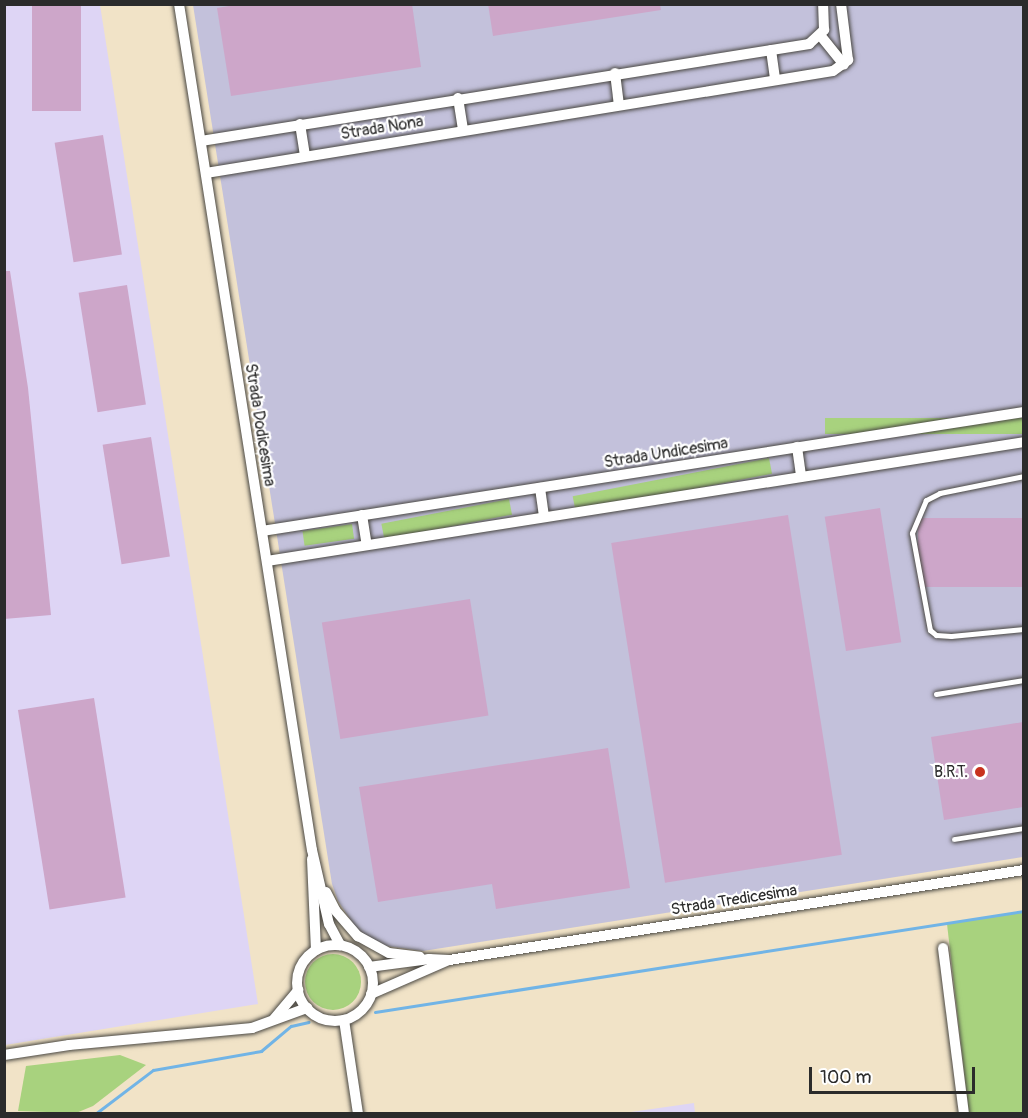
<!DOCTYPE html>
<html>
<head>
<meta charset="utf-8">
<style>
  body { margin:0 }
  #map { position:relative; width:1028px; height:1118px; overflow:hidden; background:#f1e3c7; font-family:Pangolin,sans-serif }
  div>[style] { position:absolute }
  .built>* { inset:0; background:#ded5f5 }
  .industrial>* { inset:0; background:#c3c1db }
  .green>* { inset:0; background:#a8d27e; transform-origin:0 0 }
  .round { border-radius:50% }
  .stream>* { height:3px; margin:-1.5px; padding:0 1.5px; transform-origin:1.5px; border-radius:1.5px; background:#71b4e6 }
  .building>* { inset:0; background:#cda6c9; transform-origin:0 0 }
  .roads { filter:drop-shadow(0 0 2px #494742) drop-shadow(0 0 2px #494742) }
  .lane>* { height:5px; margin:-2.5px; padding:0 2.5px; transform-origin:2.5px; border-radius:2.5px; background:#fff }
  .street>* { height:10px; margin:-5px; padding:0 5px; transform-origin:5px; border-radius:5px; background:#fff }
  .street>.ring { margin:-5px; padding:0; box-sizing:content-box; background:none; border:10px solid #fff; border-radius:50% }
  .dots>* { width:16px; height:16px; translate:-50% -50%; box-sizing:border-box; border:3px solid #fff; border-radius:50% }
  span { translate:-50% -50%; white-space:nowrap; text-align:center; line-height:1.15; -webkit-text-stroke:4.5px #fff; paint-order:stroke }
  .street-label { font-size:16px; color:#2b2b2b }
  .poi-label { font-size:16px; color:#2b2b2b }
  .right { translate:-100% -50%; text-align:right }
  .frame { position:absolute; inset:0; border:6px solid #2b2b2b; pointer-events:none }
  .scale { position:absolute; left:809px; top:1067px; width:166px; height:27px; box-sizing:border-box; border:3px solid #2b2b2b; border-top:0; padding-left:8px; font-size:18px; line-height:21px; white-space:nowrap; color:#2b2b2b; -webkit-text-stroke:4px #fff; paint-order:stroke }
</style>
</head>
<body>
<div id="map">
  <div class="built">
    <div style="clip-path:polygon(5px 5px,100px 5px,258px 1004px,5px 1045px)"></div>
    <div style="clip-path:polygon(694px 1103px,695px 1113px,624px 1113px)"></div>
  </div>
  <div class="industrial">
    <div style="clip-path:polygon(193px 5px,1023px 5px,1023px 857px,423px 951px,379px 945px,356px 928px,338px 901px,332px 884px)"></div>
  </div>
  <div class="green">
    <div style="left:1023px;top:418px;width:16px;height:198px;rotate:90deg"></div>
    <div style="left:769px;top:458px;width:16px;height:200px;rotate:79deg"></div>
    <div style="left:509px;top:499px;width:16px;height:130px;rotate:79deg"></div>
    <div style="left:352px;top:524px;width:15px;height:50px;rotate:82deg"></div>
    <div style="clip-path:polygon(1023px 911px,1023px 1113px,969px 1113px,947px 924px)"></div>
    <div class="round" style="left:305px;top:954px;width:56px;height:56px"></div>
    <div style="clip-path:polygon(120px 1055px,146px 1065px,93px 1106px,76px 1113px,18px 1111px,26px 1066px)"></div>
  </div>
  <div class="stream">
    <div style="left:375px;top:1012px;width:657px;rotate:-8.85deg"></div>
    <div style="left:95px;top:1114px;width:73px;rotate:-37.2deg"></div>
    <div style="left:153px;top:1070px;width:110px;rotate:-10deg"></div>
    <div style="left:261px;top:1051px;width:39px;rotate:-40deg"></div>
    <div style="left:291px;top:1026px;width:18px;rotate:-13deg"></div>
  </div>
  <div class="building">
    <div style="left:32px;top:4px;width:49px;height:107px"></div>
    <div style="clip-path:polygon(241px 4px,412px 4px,421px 67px,231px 96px,217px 8px)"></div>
    <div style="clip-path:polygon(488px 4px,660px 4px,661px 10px,493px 36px)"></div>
    <div style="left:103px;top:135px;width:121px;height:49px;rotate:81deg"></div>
    <div style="clip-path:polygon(4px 271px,10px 271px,28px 388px,51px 615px,4px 619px)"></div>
    <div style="left:127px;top:285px;width:121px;height:49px;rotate:81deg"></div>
    <div style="left:151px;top:437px;width:121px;height:49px;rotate:81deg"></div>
    <div style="left:880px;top:508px;width:136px;height:56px;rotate:81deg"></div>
    <div style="left:788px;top:515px;width:344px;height:179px;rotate:81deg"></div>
    <div style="left:1023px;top:518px;width:69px;height:105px;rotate:90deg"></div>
    <div style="left:470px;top:599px;width:118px;height:150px;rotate:81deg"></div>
    <div style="left:94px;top:698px;width:202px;height:77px;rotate:81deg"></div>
    <div style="clip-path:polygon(1023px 722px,1023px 807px,944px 820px,931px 737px)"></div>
    <div style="clip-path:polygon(608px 748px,630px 888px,496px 909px,492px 884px,378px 902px,359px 787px)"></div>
  </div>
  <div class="roads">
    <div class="lane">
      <div style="left:1024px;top:476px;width:86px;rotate:168.6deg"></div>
      <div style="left:940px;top:493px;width:16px;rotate:153deg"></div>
      <div style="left:926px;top:500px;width:36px;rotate:113deg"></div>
      <div style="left:912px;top:533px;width:99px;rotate:79.5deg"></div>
      <div style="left:930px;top:630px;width:8px;rotate:40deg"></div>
      <div style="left:936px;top:635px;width:15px;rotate:4deg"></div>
      <div style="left:951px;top:636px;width:73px;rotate:-5.5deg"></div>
      <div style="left:936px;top:694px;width:89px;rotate:-9deg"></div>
      <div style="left:954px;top:839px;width:71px;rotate:-8.9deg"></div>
    </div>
    <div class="street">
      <div style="left:179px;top:4px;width:856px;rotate:81.07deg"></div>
      <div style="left:312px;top:850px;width:76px;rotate:77.1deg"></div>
      <div style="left:329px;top:924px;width:24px;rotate:62deg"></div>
      <div style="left:820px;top:35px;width:38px;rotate:51deg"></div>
      <div style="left:771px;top:50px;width:30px;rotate:82deg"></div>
      <div style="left:615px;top:73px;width:32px;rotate:83deg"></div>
      <div style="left:458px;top:98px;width:32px;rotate:81deg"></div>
      <div style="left:300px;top:124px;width:31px;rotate:81deg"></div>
      <div style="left:201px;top:141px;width:616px;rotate:-9.06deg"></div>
      <div style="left:809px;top:44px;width:21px;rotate:-43deg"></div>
      <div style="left:824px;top:30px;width:26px;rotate:-92deg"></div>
      <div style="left:206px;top:173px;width:635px;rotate:-9.24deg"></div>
      <div style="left:833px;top:71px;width:19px;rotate:-36deg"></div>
      <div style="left:848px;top:60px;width:56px;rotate:-97.1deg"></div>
      <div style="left:797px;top:447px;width:29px;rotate:82deg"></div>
      <div style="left:540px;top:488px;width:29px;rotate:82deg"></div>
      <div style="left:362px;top:515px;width:30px;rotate:81deg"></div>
      <div style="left:262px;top:531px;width:771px;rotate:-8.88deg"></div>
      <div style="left:267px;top:561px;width:766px;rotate:-8.93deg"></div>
      <div style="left:312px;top:859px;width:91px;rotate:87.5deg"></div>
      <div style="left:326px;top:892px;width:20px;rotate:63deg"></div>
      <div style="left:335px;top:910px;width:35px;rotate:49deg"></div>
      <div style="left:358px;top:936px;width:35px;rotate:29deg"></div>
      <div style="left:389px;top:953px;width:31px;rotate:7deg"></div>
      <div class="ring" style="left:297px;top:945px;width:66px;height:66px"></div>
      <div style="left:943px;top:948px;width:167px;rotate:82.8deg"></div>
      <div style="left:369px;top:967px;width:61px;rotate:-7.6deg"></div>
      <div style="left:429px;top:959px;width:20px;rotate:3deg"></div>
      <div style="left:449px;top:960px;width:582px;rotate:-8.9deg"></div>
      <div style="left:371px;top:994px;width:85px;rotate:-23.6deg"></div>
      <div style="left:274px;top:1019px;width:38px;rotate:-50deg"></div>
      <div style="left:344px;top:1020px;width:95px;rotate:81.5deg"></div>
      <div style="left:4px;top:1055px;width:66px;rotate:-8.7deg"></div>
      <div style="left:69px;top:1045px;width:184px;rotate:-5.3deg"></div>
      <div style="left:252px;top:1028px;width:59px;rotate:-20deg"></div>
    </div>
  </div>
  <div class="dots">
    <div style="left:980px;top:772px;background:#c8321e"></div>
  </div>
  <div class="street-label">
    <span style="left:382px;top:128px;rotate:-9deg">Strada Nona</span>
    <span style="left:260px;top:425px;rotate:81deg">Strada Dodicesima</span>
    <span style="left:666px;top:453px;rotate:-9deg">Strada Undicesima</span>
    <span style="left:734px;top:900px;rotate:-9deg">Strada Tredicesima</span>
  </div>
  <div class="poi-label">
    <span class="right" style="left:968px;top:772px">B.R.T.</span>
  </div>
  <div class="frame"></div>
  <div class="scale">100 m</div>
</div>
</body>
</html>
